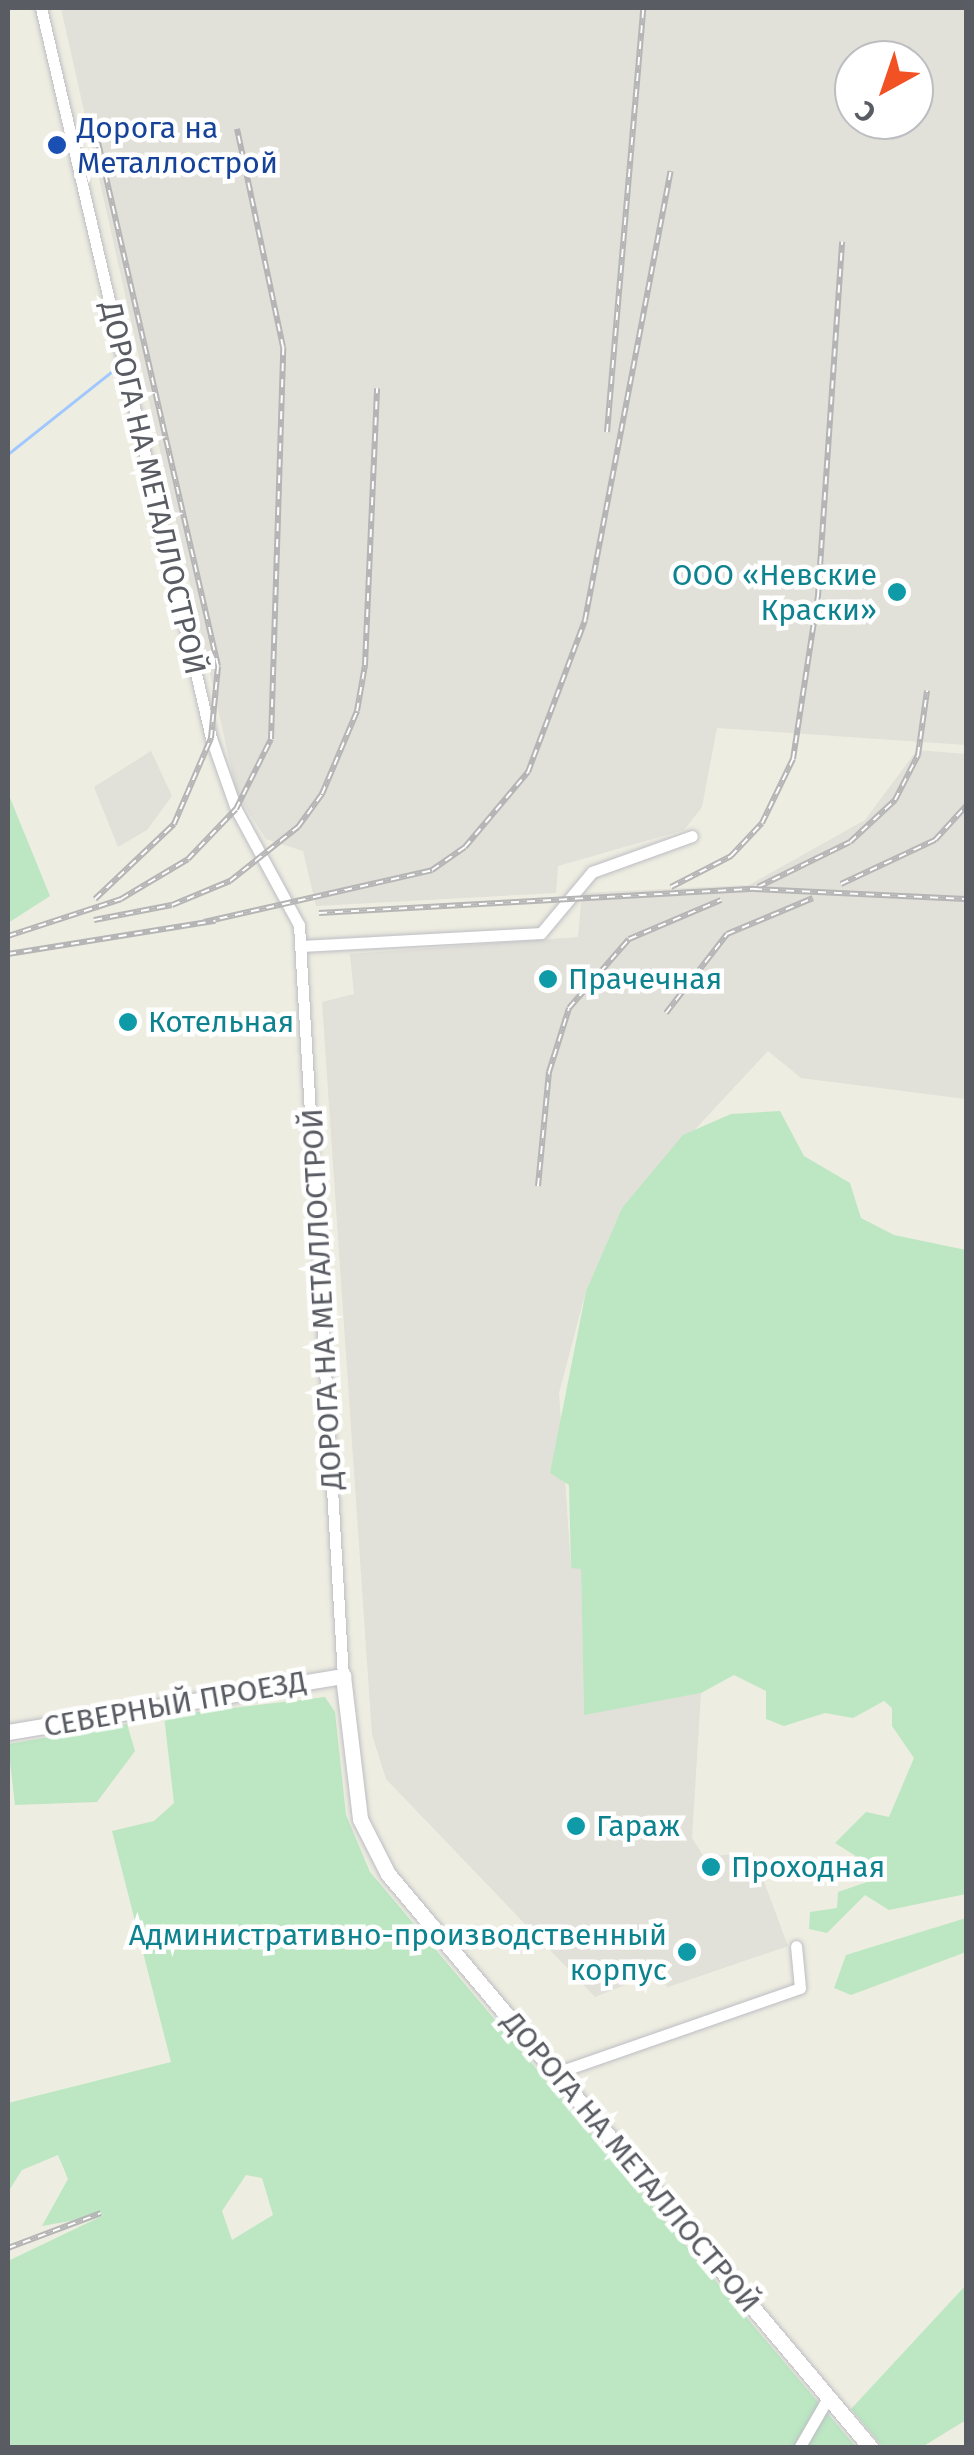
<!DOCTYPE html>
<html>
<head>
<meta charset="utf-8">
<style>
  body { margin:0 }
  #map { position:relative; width:974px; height:2455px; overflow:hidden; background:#eeede1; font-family:"Fira Sans",sans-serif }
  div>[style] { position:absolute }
  .industrial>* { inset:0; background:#e1e0d9 }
  .green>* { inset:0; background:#bce7c2 }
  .stream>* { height:2.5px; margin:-1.25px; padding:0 1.25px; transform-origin:1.25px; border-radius:1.25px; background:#a0c8ff }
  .roads { filter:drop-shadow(0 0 2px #bcbdc4) drop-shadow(0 0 2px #bcbdc4) }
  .street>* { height:11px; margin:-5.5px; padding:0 5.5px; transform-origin:5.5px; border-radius:5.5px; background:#fff }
  .secondary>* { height:15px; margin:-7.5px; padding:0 7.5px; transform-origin:7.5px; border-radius:7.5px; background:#fff }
  .rail>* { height:6px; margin-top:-3px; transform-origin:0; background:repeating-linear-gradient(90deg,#fff 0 8px,#b5b5b6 0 16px); box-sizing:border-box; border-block:2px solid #b5b5b6 }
  .dots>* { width:28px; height:28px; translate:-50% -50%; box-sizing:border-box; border:5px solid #fff; border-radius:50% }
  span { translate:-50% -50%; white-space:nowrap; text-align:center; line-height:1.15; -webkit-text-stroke:9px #fff; paint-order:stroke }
  .transit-label { font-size:30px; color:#164399 }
  .left { translate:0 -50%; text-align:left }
  .street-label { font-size:30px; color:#5a5c63 }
  .culture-label { font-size:30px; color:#0d838f }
  .right { translate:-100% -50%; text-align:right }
  .frame { position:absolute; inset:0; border:10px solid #5a5c63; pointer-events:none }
  .north { position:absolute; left:834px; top:40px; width:100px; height:100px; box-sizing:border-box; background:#fff; border:2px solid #bdbec1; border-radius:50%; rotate:220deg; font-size:28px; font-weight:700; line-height:40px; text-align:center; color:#5a5c63 }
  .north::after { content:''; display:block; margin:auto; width:35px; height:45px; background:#f25123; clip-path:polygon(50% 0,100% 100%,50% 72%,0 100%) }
</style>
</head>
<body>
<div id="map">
  <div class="industrial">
    <div style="clip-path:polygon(evenodd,61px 8px,966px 8px,966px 745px,717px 728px,702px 807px,684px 830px,558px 866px,556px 893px,316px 906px,303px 851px,266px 839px,237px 794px,61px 8px,854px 60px,914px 60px,914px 120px,854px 120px,854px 60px)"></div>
    <div style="clip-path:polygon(917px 750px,966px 754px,966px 1099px,801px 1078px,768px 1051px,622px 1208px,586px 1291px,559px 1393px,571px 1567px,581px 1568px,584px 1714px,701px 1693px,692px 1838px,704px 1857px,753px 1852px,788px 1946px,668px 1987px,652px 1974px,595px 1997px,386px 1779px,372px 1735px,322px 1002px,354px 994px,350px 954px,578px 937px,582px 893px,749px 885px,865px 820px)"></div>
    <div style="clip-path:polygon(151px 751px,172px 796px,147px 830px,118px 847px,94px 787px)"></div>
  </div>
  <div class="green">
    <div style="clip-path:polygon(8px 793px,50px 896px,8px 923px)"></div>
    <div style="clip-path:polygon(780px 1111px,804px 1156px,850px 1183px,861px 1218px,894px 1235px,966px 1250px,966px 1894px,889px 1910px,865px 1895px,827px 1933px,809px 1929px,810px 1912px,837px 1908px,838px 1892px,867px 1882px,859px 1858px,835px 1843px,866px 1812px,889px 1817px,914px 1758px,892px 1726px,892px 1708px,884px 1701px,853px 1718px,825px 1713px,784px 1726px,766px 1719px,766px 1691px,734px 1675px,701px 1693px,584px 1715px,581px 1569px,571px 1568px,569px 1485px,550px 1473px,586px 1291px,622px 1208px,683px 1135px,731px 1114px)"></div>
    <div style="clip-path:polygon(evenodd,325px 1697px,335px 1712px,346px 1815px,370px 1872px,856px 2447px,8px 2447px,8px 2261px,104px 2215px,42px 2226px,68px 2179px,58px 2155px,22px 2170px,8px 2192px,8px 2103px,171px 2062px,112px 1831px,154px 1821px,174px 1803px,164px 1716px,325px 1697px,246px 2175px,262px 2178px,273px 2215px,232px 2240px,222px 2211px,246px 2175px)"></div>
    <div style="clip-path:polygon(127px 1724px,135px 1751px,97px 1802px,15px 1805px,8px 1744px)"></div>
    <div style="clip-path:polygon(966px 1918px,966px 1952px,851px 1995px,834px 1988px,846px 1955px)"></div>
    <div style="clip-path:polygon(966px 2285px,966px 2420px,922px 2447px,883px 2447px,851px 2409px)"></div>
  </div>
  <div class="stream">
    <div style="left:8px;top:454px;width:137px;rotate:-38.5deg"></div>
  </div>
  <div class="roads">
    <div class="street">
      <div style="left:41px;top:8px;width:750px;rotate:76.89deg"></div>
      <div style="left:211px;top:738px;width:75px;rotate:70.6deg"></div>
      <div style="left:236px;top:809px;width:132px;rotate:61.5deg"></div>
      <div style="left:299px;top:925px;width:752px;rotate:86.65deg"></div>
      <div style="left:302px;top:946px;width:239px;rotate:-3.1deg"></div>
      <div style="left:541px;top:933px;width:80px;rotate:-50.1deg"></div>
      <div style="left:592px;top:872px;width:106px;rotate:-19.8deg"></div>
      <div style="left:556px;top:2073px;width:258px;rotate:-19.2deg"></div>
      <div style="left:800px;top:1988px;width:42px;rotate:-95.4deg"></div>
      <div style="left:799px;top:2448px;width:60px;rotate:-60deg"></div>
    </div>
    <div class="secondary">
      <div style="left:8px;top:1732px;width:340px;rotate:-9.5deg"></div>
      <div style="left:343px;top:1676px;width:144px;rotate:83.2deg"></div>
      <div style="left:360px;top:1819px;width:62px;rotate:63deg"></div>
      <div style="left:388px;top:1874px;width:750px;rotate:49.92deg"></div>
    </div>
  </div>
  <div class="rail">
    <div style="left:607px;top:432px;width:426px;rotate:-85.1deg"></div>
    <div style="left:841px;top:884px;width:104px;rotate:-25.1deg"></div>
    <div style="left:935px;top:840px;width:46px;rotate:-47.6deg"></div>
    <div style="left:671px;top:887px;width:68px;rotate:-27.3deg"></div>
    <div style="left:731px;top:856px;width:45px;rotate:-46.8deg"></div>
    <div style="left:762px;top:823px;width:71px;rotate:-64.2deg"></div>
    <div style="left:793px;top:759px;width:165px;rotate:-81.3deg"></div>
    <div style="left:818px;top:596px;width:355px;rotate:-86.1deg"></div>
    <div style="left:758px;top:887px;width:102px;rotate:-26.1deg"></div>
    <div style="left:850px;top:842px;width:62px;rotate:-43deg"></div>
    <div style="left:895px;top:800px;width:51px;rotate:-62.9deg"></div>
    <div style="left:918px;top:755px;width:65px;rotate:-82deg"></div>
    <div style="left:95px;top:899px;width:109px;rotate:-43.5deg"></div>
    <div style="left:174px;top:824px;width:94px;rotate:-66.7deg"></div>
    <div style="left:211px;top:738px;width:72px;rotate:-84.4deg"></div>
    <div style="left:218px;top:666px;width:538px;rotate:-102.9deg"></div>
    <div style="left:319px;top:913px;width:436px;rotate:-3.2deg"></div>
    <div style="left:754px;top:889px;width:212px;rotate:2.7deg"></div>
    <div style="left:94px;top:920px;width:79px;rotate:-10.9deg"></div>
    <div style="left:172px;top:905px;width:63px;rotate:-22.5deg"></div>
    <div style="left:230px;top:881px;width:87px;rotate:-38.5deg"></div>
    <div style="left:298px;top:827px;width:41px;rotate:-54deg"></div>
    <div style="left:322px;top:794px;width:90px;rotate:-67.1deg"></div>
    <div style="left:357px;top:711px;width:47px;rotate:-80.1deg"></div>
    <div style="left:365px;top:665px;width:277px;rotate:-87.5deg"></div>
    <div style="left:204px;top:922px;width:234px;rotate:-12.8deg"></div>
    <div style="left:432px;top:870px;width:40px;rotate:-34.9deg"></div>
    <div style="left:465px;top:847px;width:98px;rotate:-50deg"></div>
    <div style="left:528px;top:772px;width:162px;rotate:-69.4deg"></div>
    <div style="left:585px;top:620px;width:457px;rotate:-79.2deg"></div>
    <div style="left:8px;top:936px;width:119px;rotate:-18.1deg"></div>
    <div style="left:121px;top:899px;width:78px;rotate:-30.8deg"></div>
    <div style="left:188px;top:859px;width:69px;rotate:-46.2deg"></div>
    <div style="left:236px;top:809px;width:78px;rotate:-63.4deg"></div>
    <div style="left:271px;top:739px;width:392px;rotate:-88.2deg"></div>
    <div style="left:283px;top:347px;width:223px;rotate:-101.9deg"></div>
    <div style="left:8px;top:954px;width:210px;rotate:-9.1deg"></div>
    <div style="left:666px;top:1013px;width:100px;rotate:-52.3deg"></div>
    <div style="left:727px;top:934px;width:93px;rotate:-22.7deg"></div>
    <div style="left:538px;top:1186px;width:115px;rotate:-84.5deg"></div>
    <div style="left:549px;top:1072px;width:67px;rotate:-72.6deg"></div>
    <div style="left:569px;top:1008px;width:91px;rotate:-49deg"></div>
    <div style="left:629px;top:939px;width:100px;rotate:-23deg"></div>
    <div style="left:8px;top:2248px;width:99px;rotate:-20.6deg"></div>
  </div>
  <div class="dots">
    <div style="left:57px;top:145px;background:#1a4fb4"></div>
    <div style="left:897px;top:592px;background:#0f9aa8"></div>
    <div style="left:548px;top:979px;background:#0f9aa8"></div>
    <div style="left:128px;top:1022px;background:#0f9aa8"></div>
    <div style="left:576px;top:1826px;background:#0f9aa8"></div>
    <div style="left:711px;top:1867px;background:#0f9aa8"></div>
    <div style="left:687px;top:1952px;background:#0f9aa8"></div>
  </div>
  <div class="transit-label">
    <span class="left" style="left:77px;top:145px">Дорога на<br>Металлострой</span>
  </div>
  <div class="street-label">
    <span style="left:153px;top:488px;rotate:77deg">ДОРОГА НА МЕТАЛЛОСТРОЙ</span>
    <span style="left:322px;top:1299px;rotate:-93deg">ДОРОГА НА МЕТАЛЛОСТРОЙ</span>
    <span style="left:175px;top:1704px;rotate:-10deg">СЕВЕРНЫЙ ПРОЕЗД</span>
    <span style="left:631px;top:2162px;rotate:50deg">ДОРОГА НА МЕТАЛЛОСТРОЙ</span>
  </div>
  <div class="culture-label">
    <span class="right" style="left:877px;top:592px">ООО «Невские<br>Краски»</span>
    <span class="left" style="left:568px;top:979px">Прачечная</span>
    <span class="left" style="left:148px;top:1022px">Котельная</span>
    <span class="left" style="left:596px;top:1826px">Гараж</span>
    <span class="left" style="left:731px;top:1867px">Проходная</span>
    <span class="right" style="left:667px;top:1952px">Административно-производственный<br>корпус</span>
  </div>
  <div class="frame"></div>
  <div class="north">С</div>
</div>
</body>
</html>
